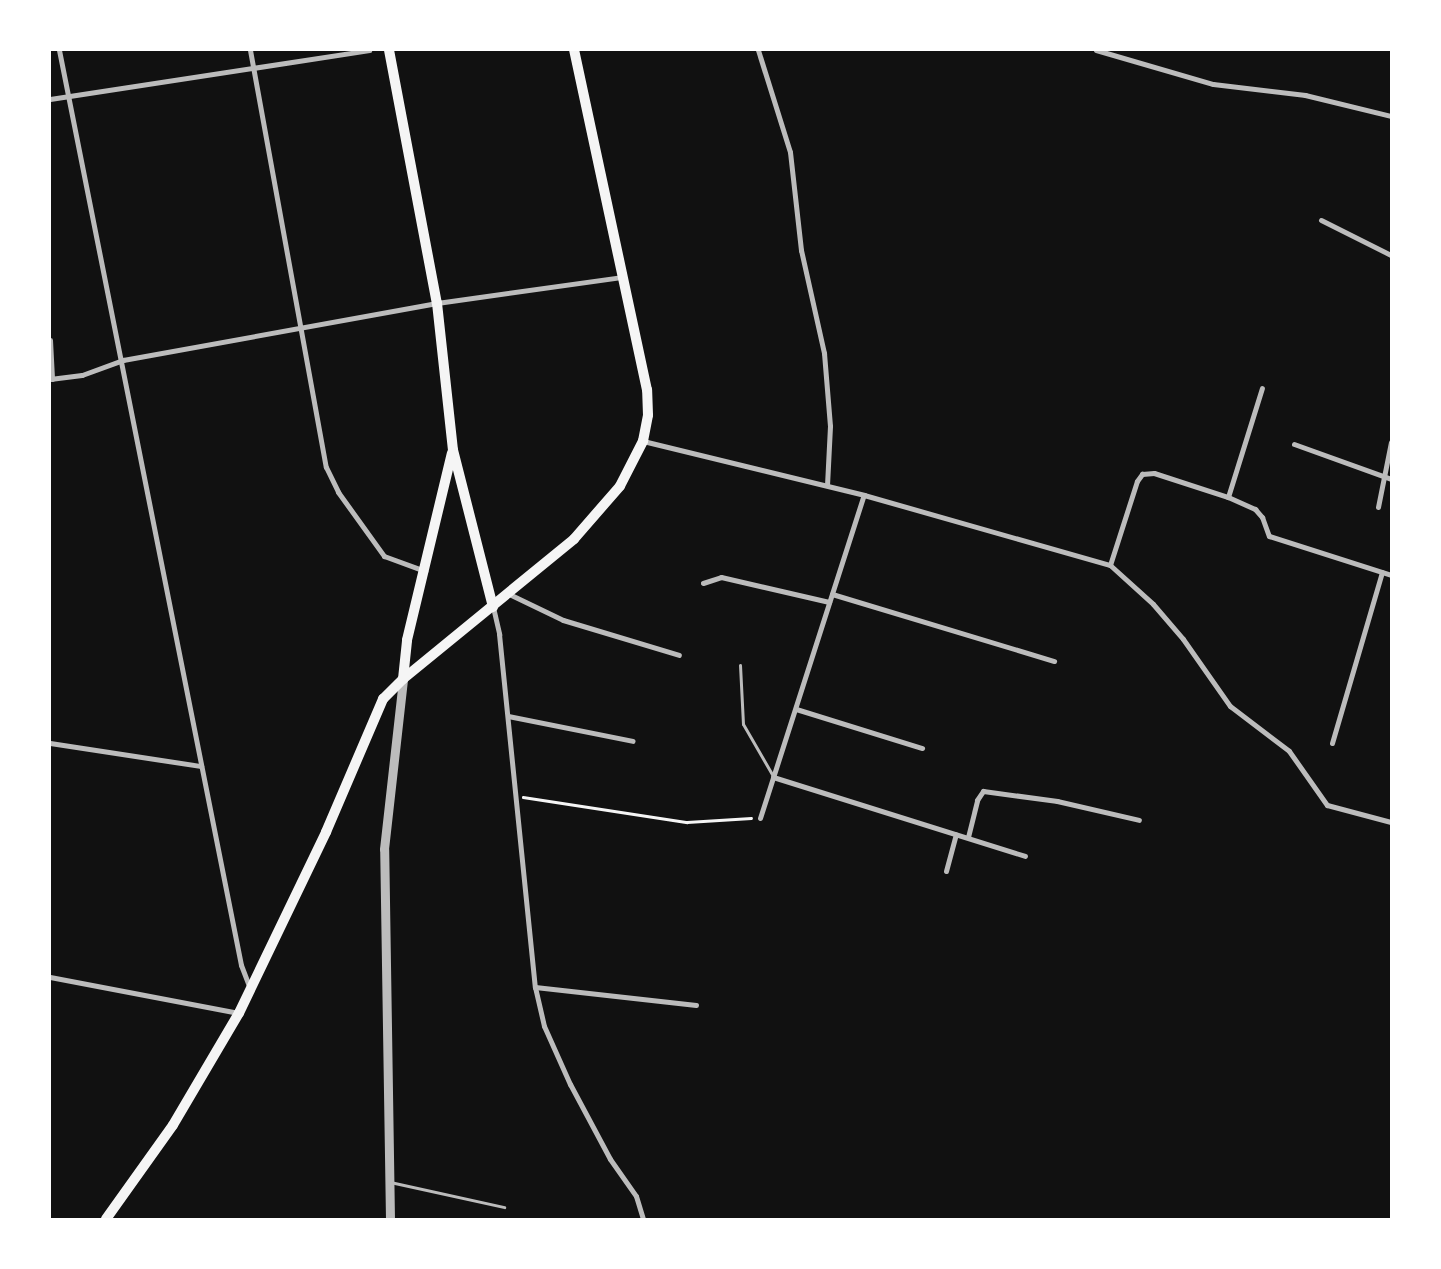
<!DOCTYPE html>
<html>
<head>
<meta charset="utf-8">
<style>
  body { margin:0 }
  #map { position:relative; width:1441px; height:1269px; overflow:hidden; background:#111; font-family:Rubik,sans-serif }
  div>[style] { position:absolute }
  .path>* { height:2.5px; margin:-1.25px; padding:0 1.25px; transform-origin:1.25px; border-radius:1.25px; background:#f5f5f5 }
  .service>* { height:3px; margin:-1.5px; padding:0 1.5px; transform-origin:1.5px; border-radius:1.5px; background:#bcbcbc }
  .minor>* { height:5px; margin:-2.5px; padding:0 2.5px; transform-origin:2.5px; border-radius:2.5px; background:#bcbcbc }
  .tertiary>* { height:9px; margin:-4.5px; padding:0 4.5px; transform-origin:4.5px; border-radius:4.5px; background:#bcbcbc }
  .secondary>* { height:10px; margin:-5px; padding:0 5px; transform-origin:5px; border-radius:5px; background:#f5f5f5 }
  span { translate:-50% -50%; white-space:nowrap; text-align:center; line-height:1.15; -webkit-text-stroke:4px #fff; paint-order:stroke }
  .frame { position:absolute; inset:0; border:51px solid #fff; pointer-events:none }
</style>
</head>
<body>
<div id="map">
  <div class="path">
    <div style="left:523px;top:797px;width:166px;rotate:8.7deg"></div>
    <div style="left:687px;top:822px;width:64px;rotate:-3.6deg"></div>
  </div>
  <div class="service">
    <div style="left:740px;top:665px;width:59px;rotate:87.1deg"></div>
    <div style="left:743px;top:724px;width:60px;rotate:60deg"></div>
    <div style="left:390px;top:1182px;width:117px;rotate:12.4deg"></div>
  </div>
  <div class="minor">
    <div style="left:59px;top:50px;width:933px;rotate:78.75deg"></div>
    <div style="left:241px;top:965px;width:25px;rotate:69deg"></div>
    <div style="left:250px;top:50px;width:424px;rotate:79.7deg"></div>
    <div style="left:326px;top:467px;width:28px;rotate:64deg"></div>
    <div style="left:338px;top:492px;width:79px;rotate:54.3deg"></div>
    <div style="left:384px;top:556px;width:44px;rotate:20.1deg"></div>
    <div style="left:758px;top:50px;width:107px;rotate:72.6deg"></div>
    <div style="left:790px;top:152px;width:99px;rotate:83.6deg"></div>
    <div style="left:801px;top:250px;width:106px;rotate:77.4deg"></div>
    <div style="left:824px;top:353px;width:73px;rotate:85.3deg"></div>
    <div style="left:830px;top:426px;width:59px;rotate:92.9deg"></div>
    <div style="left:1096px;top:50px;width:122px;rotate:16.2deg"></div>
    <div style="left:1213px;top:84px;width:93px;rotate:6.8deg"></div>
    <div style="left:1305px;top:95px;width:89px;rotate:13.7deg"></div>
    <div style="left:50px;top:99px;width:323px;rotate:-8.7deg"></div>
    <div style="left:1321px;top:220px;width:78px;rotate:26.6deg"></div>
    <div style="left:50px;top:340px;width:39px;rotate:87deg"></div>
    <div style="left:50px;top:379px;width:32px;rotate:-7deg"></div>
    <div style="left:82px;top:375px;width:44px;rotate:-20.1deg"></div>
    <div style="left:123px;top:360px;width:319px;rotate:-10.3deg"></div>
    <div style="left:437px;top:303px;width:186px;rotate:-8deg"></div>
    <div style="left:643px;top:441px;width:228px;rotate:13.7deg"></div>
    <div style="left:864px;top:495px;width:256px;rotate:15.9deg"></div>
    <div style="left:1110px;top:565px;width:58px;rotate:42.2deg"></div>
    <div style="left:1153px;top:604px;width:46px;rotate:49.4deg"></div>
    <div style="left:1183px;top:639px;width:82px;rotate:55deg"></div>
    <div style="left:1230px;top:706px;width:74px;rotate:37.3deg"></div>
    <div style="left:1289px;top:751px;width:66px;rotate:54.9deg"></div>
    <div style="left:1327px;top:805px;width:66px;rotate:14.9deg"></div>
    <div style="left:1294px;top:444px;width:103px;rotate:19.8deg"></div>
    <div style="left:1228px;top:497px;width:114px;rotate:-72.7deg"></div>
    <div style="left:1378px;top:507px;width:66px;rotate:-78.7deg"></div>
    <div style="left:1110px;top:565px;width:88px;rotate:-72.2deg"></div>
    <div style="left:1137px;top:481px;width:9px;rotate:-54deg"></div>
    <div style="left:1142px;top:474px;width:12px;rotate:-5deg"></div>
    <div style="left:1154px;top:473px;width:78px;rotate:18deg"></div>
    <div style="left:1228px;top:497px;width:30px;rotate:24deg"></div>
    <div style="left:1255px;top:509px;width:11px;rotate:49deg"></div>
    <div style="left:1262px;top:517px;width:20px;rotate:70deg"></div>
    <div style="left:1269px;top:536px;width:128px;rotate:17.7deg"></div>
    <div style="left:703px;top:583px;width:19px;rotate:-18deg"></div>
    <div style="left:721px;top:577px;width:111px;rotate:13deg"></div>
    <div style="left:509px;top:594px;width:60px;rotate:25.7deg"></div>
    <div style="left:563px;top:620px;width:121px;rotate:16.8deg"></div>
    <div style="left:832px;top:594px;width:232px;rotate:16.8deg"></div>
    <div style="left:493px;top:607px;width:28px;rotate:77deg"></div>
    <div style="left:499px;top:634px;width:355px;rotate:84.2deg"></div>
    <div style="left:535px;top:987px;width:40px;rotate:77deg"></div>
    <div style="left:544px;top:1026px;width:64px;rotate:65.9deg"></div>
    <div style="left:570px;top:1084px;width:85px;rotate:61.9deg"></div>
    <div style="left:610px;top:1159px;width:45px;rotate:54.9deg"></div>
    <div style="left:636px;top:1196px;width:24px;rotate:73deg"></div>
    <div style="left:796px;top:709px;width:132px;rotate:17.2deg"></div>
    <div style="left:508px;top:716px;width:127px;rotate:11.3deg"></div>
    <div style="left:50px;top:743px;width:153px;rotate:8.7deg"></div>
    <div style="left:1332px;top:743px;width:178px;rotate:-73.7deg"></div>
    <div style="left:773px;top:777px;width:264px;rotate:17.4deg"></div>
    <div style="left:760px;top:818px;width:339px;rotate:-72.2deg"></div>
    <div style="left:968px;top:837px;width:38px;rotate:-76deg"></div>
    <div style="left:977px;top:800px;width:11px;rotate:-56deg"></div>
    <div style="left:983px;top:791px;width:75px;rotate:7.7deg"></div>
    <div style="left:1057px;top:801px;width:84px;rotate:13deg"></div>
    <div style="left:946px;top:871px;width:38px;rotate:-75deg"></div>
    <div style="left:50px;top:977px;width:192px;rotate:10.8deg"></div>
    <div style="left:535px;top:987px;width:162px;rotate:6.4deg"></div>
  </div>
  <div class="tertiary">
    <div style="left:390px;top:1219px;width:370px;rotate:-90.9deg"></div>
    <div style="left:384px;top:849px;width:171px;rotate:-83.6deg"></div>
  </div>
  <div class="secondary">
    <div style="left:389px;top:50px;width:258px;rotate:79.3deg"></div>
    <div style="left:437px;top:303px;width:148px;rotate:83.8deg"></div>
    <div style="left:453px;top:450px;width:162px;rotate:75.7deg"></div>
    <div style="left:403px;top:679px;width:39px;rotate:-84deg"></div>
    <div style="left:407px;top:640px;width:192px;rotate:-76.5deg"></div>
    <div style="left:106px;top:1219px;width:115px;rotate:-54.5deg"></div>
    <div style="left:173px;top:1125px;width:130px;rotate:-59.5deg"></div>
    <div style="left:239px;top:1013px;width:201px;rotate:-64.3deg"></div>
    <div style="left:326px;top:832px;width:145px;rotate:-66.8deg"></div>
    <div style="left:383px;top:699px;width:28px;rotate:-45deg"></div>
    <div style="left:403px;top:679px;width:221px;rotate:-39.3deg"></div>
    <div style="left:574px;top:539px;width:70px;rotate:-49deg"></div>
    <div style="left:620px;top:486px;width:51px;rotate:-62.9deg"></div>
    <div style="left:643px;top:441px;width:26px;rotate:-79deg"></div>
    <div style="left:648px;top:415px;width:25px;rotate:-92deg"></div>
    <div style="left:647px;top:390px;width:348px;rotate:-102.1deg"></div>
  </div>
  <div class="frame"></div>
</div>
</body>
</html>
